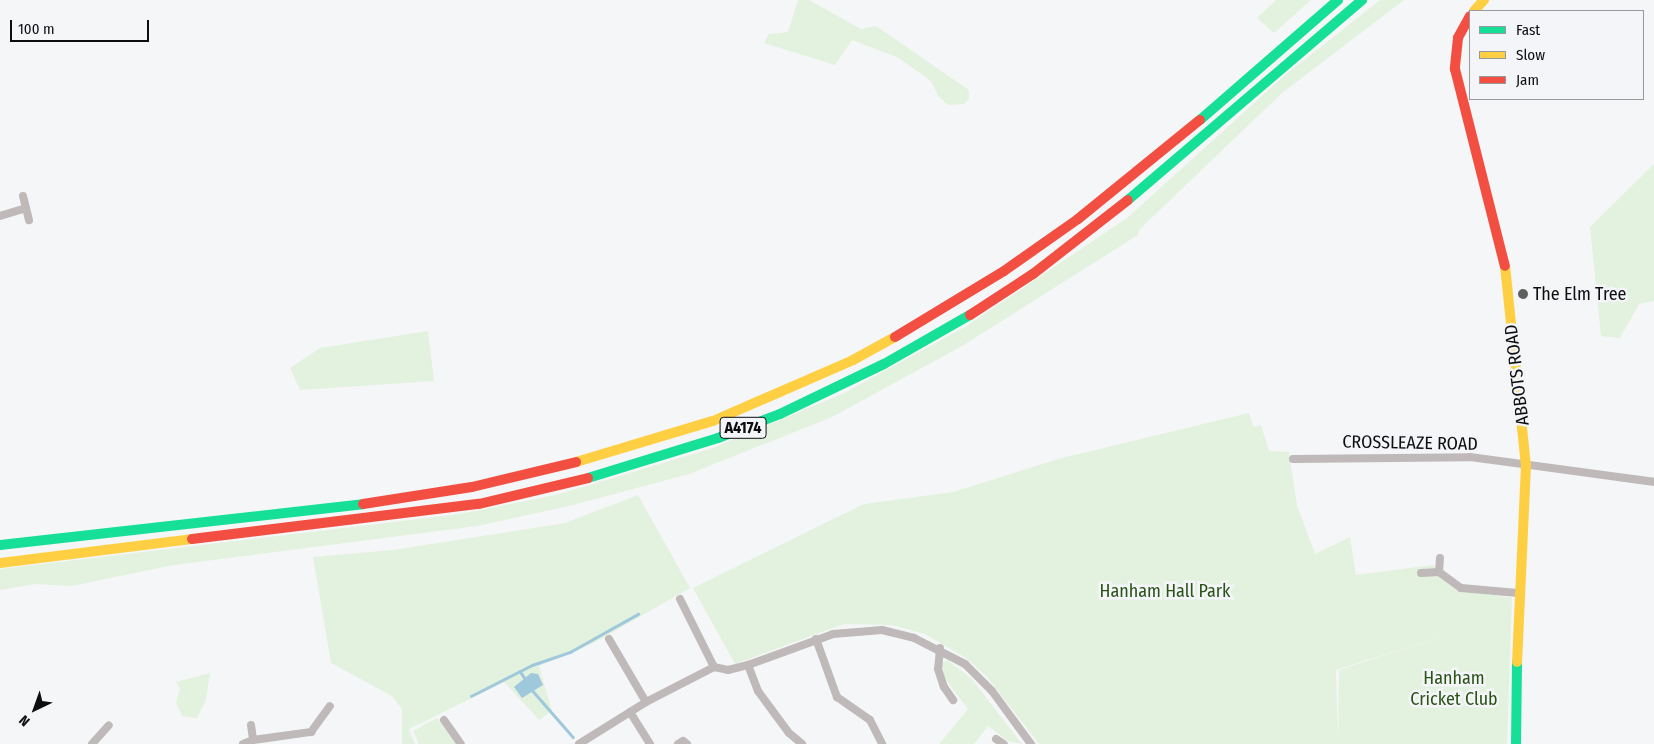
<!DOCTYPE html>
<html>
<head>
<meta charset="utf-8">
<style>
  body { margin:0 }
  #map { position:relative; width:1654px; height:744px; overflow:hidden; background:#f5f6f7; font-family:"Fira Sans Condensed",sans-serif }
  div>[style] { position:absolute }
  .green>* { inset:0; background:#e3f2de }
  .water>* { inset:0; background:#9fc8dc }
  .stream>* { height:2.5px; margin:-1.25px; padding:0 1.25px; transform-origin:1.25px; border-radius:1.25px; background:#9fc8dc }
  .street>* { height:8px; margin:-4px; padding:0 4px; transform-origin:4px; border-radius:4px; background:#bfb9ba }
  .fast>* { height:10px; margin:-5px; padding:0 5px; transform-origin:5px; border-radius:5px; background:#16e098 }
  .slow>* { height:10px; margin:-5px; padding:0 5px; transform-origin:5px; border-radius:5px; background:#ffcf43 }
  .jam>* { height:10px; margin:-5px; padding:0 5px; transform-origin:5px; border-radius:5px; background:#f24e42 }
  .dots>* { width:14px; height:14px; translate:-50% -50%; box-sizing:border-box; border:2px solid #f4f5f8; border-radius:50% }
  span { translate:-50% -50%; white-space:nowrap; text-align:center; line-height:1.15; -webkit-text-stroke:5px #f4f5f8; paint-order:stroke }
  .shield-label span { padding:1px 4px; background:#f4f5f8; border:1px solid; border-radius:4px; -webkit-text-stroke-width:0 }
  .shield-label { font-size:16px; color:#0e0e0f; font-weight:700 }
  .poi-label { font-size:18px; color:#0e0e0f }
  .left { translate:0 -50%; text-align:left }
  .street-label { font-size:18px; color:#0e0e0f }
  .park-label { font-size:18px; color:#2a5416 }
  .legend { position:absolute; left:1469px; top:10px; width:175px; height:90px; box-sizing:border-box; background:#f4f5f8; border:1px solid #98999b; margin:0; padding:6px 9px; list-style:none; font-size:15px; color:#0e0e0f }
  .legend li { display:flex; align-items:center; gap:10px; height:25px }
  .legend b { width:25px; border:1px solid #98999b }
  .north { position:absolute; left:10px; top:684px; width:50px; height:50px; -webkit-text-stroke:4px #f4f5f8; paint-order:stroke; rotate:222deg; font-size:14px; font-weight:700; line-height:20px; text-align:center; color:#0e0e0f }
  .north::after { content:''; display:block; margin:auto; width:18px; height:22px; background:#0e0e0f; clip-path:polygon(50% 0,100% 100%,50% 72%,0 100%) }
  .scale { position:absolute; left:10px; top:20px; width:139px; height:22px; box-sizing:border-box; border:2px solid #0e0e0f; border-top:0; padding-left:6px; font-size:15px; line-height:18px; white-space:nowrap; color:#0e0e0f; -webkit-text-stroke:4px #f4f5f8; paint-order:stroke }
</style>
</head>
<body>
<div id="map">
  <div class="green">
    <div style="clip-path:polygon(798px 0,809px 0,861px 29px,876px 26px,969px 90px,969px 99px,964px 104px,948px 105px,938px 96px,931px 81px,899px 58px,852px 40px,835px 65px,764px 43px,769px 34px,788px 32px)"></div>
    <div style="clip-path:polygon(1276px 0,1311px 0,1274px 33px,1257px 18px)"></div>
    <div style="clip-path:polygon(1380px 0,1404px 0,1282px 93px,1139px 230px,1138px 235px,962px 346px,832px 417px,689px 474px,573px 505px,477px 526px,174px 565px,71px 586px,35px 584px,0 590px,0 569px,460px 514px,556px 495px,713px 448px,844px 393px,965px 327px,1127px 218px,1285px 75px)"></div>
    <div style="clip-path:polygon(1654px 164px,1654px 301px,1639px 304px,1620px 338px,1601px 336px,1590px 227px)"></div>
    <div style="clip-path:polygon(428px 331px,434px 381px,300px 390px,290px 368px,320px 348px)"></div>
    <div style="clip-path:polygon(evenodd,1249px 413px,1254px 427px,1261px 425px,1269px 451px,1289px 452px,1297px 505px,1315px 554px,1350px 537px,1356px 575px,1433px 565px,1450px 582px,1474px 592px,1512px 598px,1507px 744px,1039px 744px,987px 677px,966px 658px,925px 634px,892px 625px,844px 624px,735px 664px,693px 588px,864px 504px,953px 492px,1062px 458px,1249px 413px,1456px 632px,1339px 670px,1338px 738px,1336px 670px,1456px 632px)"></div>
    <div style="clip-path:polygon(638px 495px,690px 588px,594px 643px,539px 666px,552px 711px,539px 720px,504px 682px,409px 729px,415px 744px,402px 744px,402px 709px,392px 696px,331px 663px,313px 557px,393px 550px,565px 523px)"></div>
    <div style="clip-path:polygon(947px 660px,971px 678px,1022px 744px,1008px 741px,988px 726px,974px 744px,939px 744px,968px 709px,945px 679px,942px 664px)"></div>
    <div style="clip-path:polygon(210px 673px,206px 700px,197px 718px,182px 716px,176px 702px,180px 688px,176px 682px)"></div>
    <div style="clip-path:polygon(437px 718px,456px 744px,419px 744px,413px 731px)"></div>
  </div>
  <div class="water">
    <div style="clip-path:polygon(531px 673px,538px 674px,543px 685px,522px 698px,514px 687px)"></div>
  </div>
  <div class="stream">
    <div style="left:520px;top:671px;width:7px;rotate:56deg"></div>
    <div style="left:533px;top:691px;width:61px;rotate:49deg"></div>
    <div style="left:471px;top:696px;width:68px;rotate:-26.9deg"></div>
    <div style="left:532px;top:665px;width:40px;rotate:-18.9deg"></div>
    <div style="left:570px;top:652px;width:78px;rotate:-29.2deg"></div>
  </div>
  <div class="street">
    <div style="left:23px;top:196px;width:25px;rotate:76deg"></div>
    <div style="left:0;top:216px;width:27px;rotate:-17deg"></div>
    <div style="left:1293px;top:459px;width:177px;rotate:-0.6deg"></div>
    <div style="left:1470px;top:457px;width:186px;rotate:7.7deg"></div>
    <div style="left:1440px;top:558px;width:14px;rotate:94deg"></div>
    <div style="left:1439px;top:572px;width:27px;rotate:36deg"></div>
    <div style="left:1461px;top:588px;width:57px;rotate:5deg"></div>
    <div style="left:1421px;top:573px;width:18px;rotate:-3deg"></div>
    <div style="left:680px;top:599px;width:76px;rotate:63.4deg"></div>
    <div style="left:609px;top:639px;width:73px;rotate:59.6deg"></div>
    <div style="left:816px;top:639px;width:62px;rotate:70.1deg"></div>
    <div style="left:837px;top:697px;width:40px;rotate:34.9deg"></div>
    <div style="left:870px;top:720px;width:27px;rotate:63deg"></div>
    <div style="left:940px;top:648px;width:21px;rotate:95deg"></div>
    <div style="left:938px;top:669px;width:19px;rotate:72deg"></div>
    <div style="left:944px;top:687px;width:16px;rotate:55deg"></div>
    <div style="left:748px;top:665px;width:28px;rotate:69deg"></div>
    <div style="left:758px;top:691px;width:52px;rotate:53.6deg"></div>
    <div style="left:789px;top:733px;width:17px;rotate:40deg"></div>
    <div style="left:630px;top:712px;width:38px;rotate:58deg"></div>
    <div style="left:444px;top:720px;width:29px;rotate:55deg"></div>
    <div style="left:251px;top:725px;width:15px;rotate:82deg"></div>
    <div style="left:996px;top:739px;width:9px;rotate:32deg"></div>
    <div style="left:92px;top:744px;width:25px;rotate:-48deg"></div>
    <div style="left:243px;top:744px;width:11px;rotate:-22deg"></div>
    <div style="left:253px;top:740px;width:59px;rotate:-7.9deg"></div>
    <div style="left:311px;top:732px;width:32px;rotate:-54deg"></div>
    <div style="left:579px;top:744px;width:79px;rotate:-32.1deg"></div>
    <div style="left:646px;top:702px;width:76px;rotate:-27.2deg"></div>
    <div style="left:714px;top:667px;width:14px;rotate:12deg"></div>
    <div style="left:728px;top:670px;width:21px;rotate:-14deg"></div>
    <div style="left:748px;top:665px;width:90px;rotate:-20deg"></div>
    <div style="left:833px;top:634px;width:49px;rotate:-4.7deg"></div>
    <div style="left:882px;top:630px;width:33px;rotate:14deg"></div>
    <div style="left:914px;top:638px;width:57px;rotate:27deg"></div>
    <div style="left:965px;top:664px;width:38px;rotate:45deg"></div>
    <div style="left:992px;top:691px;width:66px;rotate:53.7deg"></div>
    <div style="left:678px;top:744px;width:6px;rotate:-31deg"></div>
    <div style="left:683px;top:741px;width:5px;rotate:37deg"></div>
  </div>
  <div class="fast">
    <div style="left:1200px;top:120px;width:183px;rotate:-41deg"></div>
    <div style="left:1128px;top:200px;width:308px;rotate:-40.5deg"></div>
    <div style="left:588px;top:478px;width:136px;rotate:-17.1deg"></div>
    <div style="left:718px;top:438px;width:66px;rotate:-21.2deg"></div>
    <div style="left:780px;top:414px;width:115px;rotate:-25.7deg"></div>
    <div style="left:884px;top:364px;width:99px;rotate:-29.7deg"></div>
    <div style="left:0;top:545px;width:365px;rotate:-6.4deg"></div>
    <div style="left:1516px;top:744px;width:82px;rotate:-89.3deg"></div>
  </div>
  <div class="slow">
    <div style="left:1474px;top:11px;width:15px;rotate:-48deg"></div>
    <div style="left:1505px;top:266px;width:200px;rotate:84deg"></div>
    <div style="left:1526px;top:465px;width:197px;rotate:92.6deg"></div>
    <div style="left:576px;top:462px;width:143px;rotate:-16.7deg"></div>
    <div style="left:713px;top:421px;width:153px;rotate:-23.5deg"></div>
    <div style="left:853px;top:360px;width:48px;rotate:-28.7deg"></div>
    <div style="left:0;top:563px;width:193px;rotate:-7.1deg"></div>
  </div>
  <div class="jam">
    <div style="left:1470px;top:16px;width:25px;rotate:119deg"></div>
    <div style="left:1458px;top:38px;width:31px;rotate:96deg"></div>
    <div style="left:1455px;top:69px;width:203px;rotate:75.8deg"></div>
    <div style="left:970px;top:315px;width:75px;rotate:-33.1deg"></div>
    <div style="left:1033px;top:274px;width:120px;rotate:-37.9deg"></div>
    <div style="left:895px;top:337px;width:127px;rotate:-31.2deg"></div>
    <div style="left:1004px;top:271px;width:90px;rotate:-35.1deg"></div>
    <div style="left:1078px;top:219px;width:157px;rotate:-39.1deg"></div>
    <div style="left:363px;top:504px;width:110px;rotate:-8.9deg"></div>
    <div style="left:472px;top:487px;width:107px;rotate:-13.5deg"></div>
    <div style="left:192px;top:539px;width:289px;rotate:-7deg"></div>
    <div style="left:479px;top:504px;width:112px;rotate:-13.4deg"></div>
  </div>
  <div class="dots">
    <div style="left:1523px;top:294px;background:#5f5f60"></div>
  </div>
  <div class="shield-label">
    <span style="left:743px;top:428px">A4174</span>
  </div>
  <div class="poi-label">
    <span class="left" style="left:1533px;top:294px">The Elm Tree</span>
  </div>
  <div class="street-label">
    <span style="left:1517px;top:375px;rotate:-97deg">ABBOTS ROAD</span>
    <span style="left:1410px;top:443px;rotate:1deg">CROSSLEAZE ROAD</span>
  </div>
  <div class="park-label">
    <span style="left:1165px;top:591px">Hanham Hall Park</span>
    <span style="left:1454px;top:689px">Hanham<br>Cricket Club</span>
  </div>
  <ul class="legend">
  <li><b style="height:6px;background:#16e098"></b>Fast</li>
  <li><b style="height:6px;background:#ffcf43"></b>Slow</li>
  <li><b style="height:6px;background:#f24e42"></b>Jam</li>
  </ul>
  <div class="north">N</div>
  <div class="scale">100 m</div>
</div>
</body>
</html>
